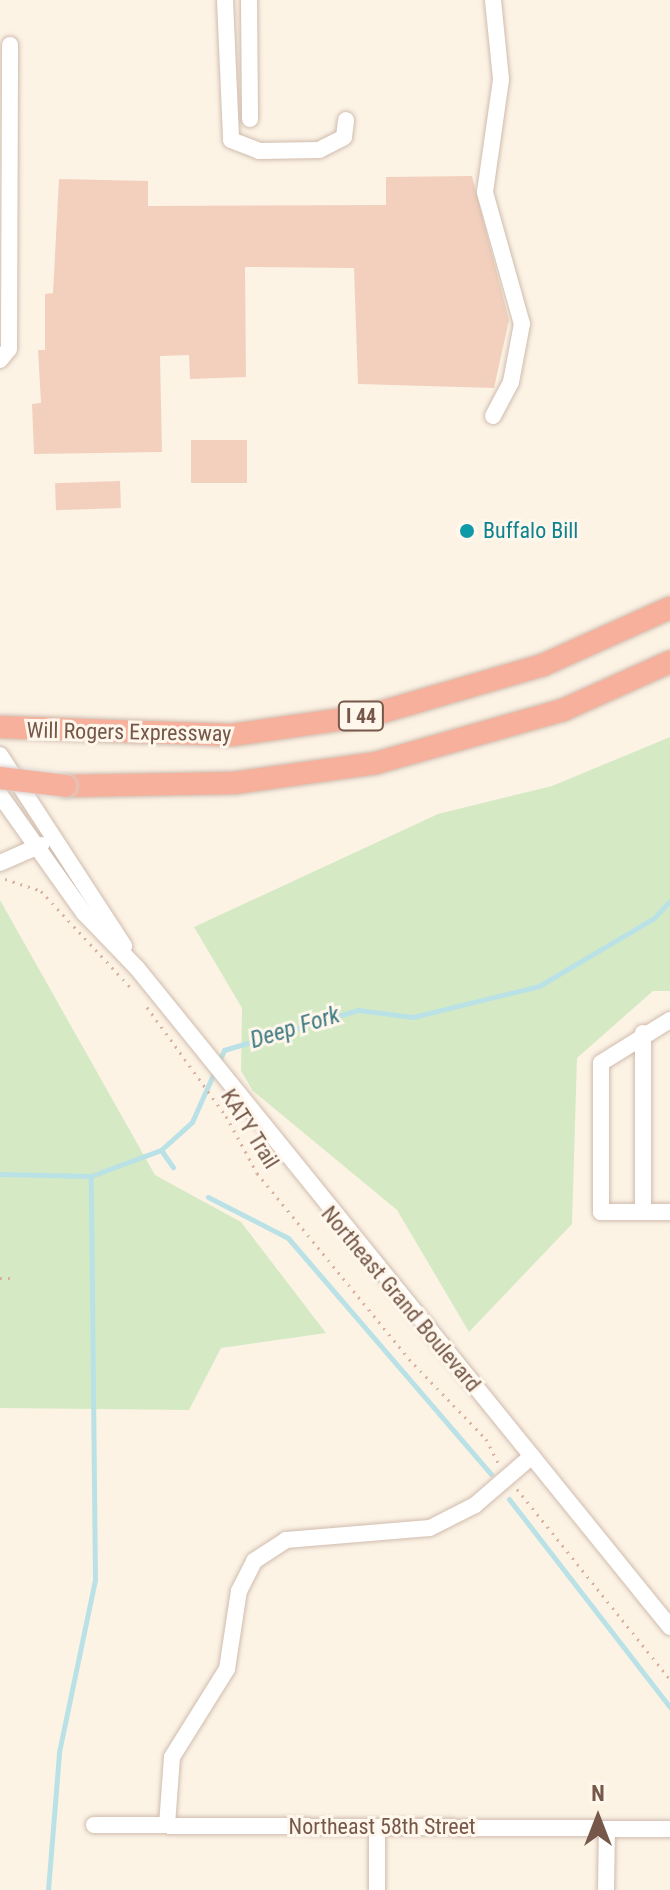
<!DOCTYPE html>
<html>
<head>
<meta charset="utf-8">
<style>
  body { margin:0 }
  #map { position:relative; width:670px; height:1890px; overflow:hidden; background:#fcf3e5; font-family:"Roboto Condensed",sans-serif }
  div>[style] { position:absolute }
  .green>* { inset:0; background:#d5eac4 }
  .stream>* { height:5px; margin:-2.5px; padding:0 2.5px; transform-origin:2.5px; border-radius:2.5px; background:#bae2e6 }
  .building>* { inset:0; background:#f2d0bd; transform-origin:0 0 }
  .path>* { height:3px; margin-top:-1.5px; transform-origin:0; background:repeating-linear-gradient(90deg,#d7b3a0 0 2px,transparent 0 8px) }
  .roads { filter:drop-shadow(0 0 2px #d0bcae) drop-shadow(0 0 2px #d0bcae) }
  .minor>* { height:16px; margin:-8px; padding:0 8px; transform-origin:8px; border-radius:8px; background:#fff }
  .highway>* { height:22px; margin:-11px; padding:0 11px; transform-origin:11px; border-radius:11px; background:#f7b09c }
  .bridges { filter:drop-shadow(0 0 2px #d9d0cc) drop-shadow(0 0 2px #d9d0cc) }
  .highway-bridge>* { height:22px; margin:-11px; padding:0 11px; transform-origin:11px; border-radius:11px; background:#f7b09c }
  .dots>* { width:22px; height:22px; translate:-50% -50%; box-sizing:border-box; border:4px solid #fff7ec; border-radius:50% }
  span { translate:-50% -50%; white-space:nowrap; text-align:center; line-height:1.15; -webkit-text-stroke:6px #fff7ec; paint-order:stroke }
  .shield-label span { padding:2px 6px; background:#fff7ec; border:2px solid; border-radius:6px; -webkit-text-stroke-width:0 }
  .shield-label { font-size:20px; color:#76584a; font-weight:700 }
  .culture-label { font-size:22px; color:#0d838f }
  .left { translate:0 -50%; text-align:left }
  .street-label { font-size:22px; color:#76584a }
  .water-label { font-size:24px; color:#407b83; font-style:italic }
  .north { position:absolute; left:558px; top:1778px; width:80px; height:80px; -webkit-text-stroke:6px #fff7ec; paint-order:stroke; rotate:0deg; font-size:22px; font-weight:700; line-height:32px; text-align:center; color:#76584a }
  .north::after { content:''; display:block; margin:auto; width:28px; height:36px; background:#76584a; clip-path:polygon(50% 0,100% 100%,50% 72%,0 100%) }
</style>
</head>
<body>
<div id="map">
  <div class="green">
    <div style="clip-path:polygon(670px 737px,670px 991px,653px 991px,577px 1058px,572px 1224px,469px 1332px,397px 1210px,253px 1091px,241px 1071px,242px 1008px,194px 927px,438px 814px,552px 786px)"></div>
    <div style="clip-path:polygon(0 900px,155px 1175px,241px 1222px,326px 1333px,221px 1348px,189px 1410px,0 1408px)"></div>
  </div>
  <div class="stream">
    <div style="left:161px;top:1150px;width:21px;rotate:55deg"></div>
    <div style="left:0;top:1174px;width:91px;rotate:1.3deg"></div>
    <div style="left:91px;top:1176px;width:75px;rotate:-20.4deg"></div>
    <div style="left:161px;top:1150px;width:42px;rotate:-42.1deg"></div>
    <div style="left:192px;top:1122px;width:79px;rotate:-66deg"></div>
    <div style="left:224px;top:1050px;width:140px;rotate:-16.6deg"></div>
    <div style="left:358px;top:1010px;width:55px;rotate:7.3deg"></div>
    <div style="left:413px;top:1017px;width:130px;rotate:-13.8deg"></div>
    <div style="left:539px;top:986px;width:134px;rotate:-30.6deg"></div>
    <div style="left:654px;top:918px;width:23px;rotate:-47deg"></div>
    <div style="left:208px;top:1197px;width:90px;rotate:27.1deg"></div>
    <div style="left:288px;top:1238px;width:311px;rotate:49.3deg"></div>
    <div style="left:509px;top:1499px;width:263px;rotate:52.3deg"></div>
    <div style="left:48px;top:1890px;width:138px;rotate:-85.4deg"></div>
    <div style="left:59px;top:1752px;width:176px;rotate:-78.2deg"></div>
    <div style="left:95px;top:1580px;width:404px;rotate:-90.6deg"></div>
  </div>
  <div class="building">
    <div style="clip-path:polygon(472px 176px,509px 320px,494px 388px,358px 384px,354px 268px,245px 267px,246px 377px,190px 379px,189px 355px,160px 356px,162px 452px,34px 454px,32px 404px,41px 403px,38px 350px,45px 350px,45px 294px,53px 293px,59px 179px,148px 181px,148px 206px,386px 205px,386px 177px)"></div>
    <div style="left:247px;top:440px;width:43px;height:56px;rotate:90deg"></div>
    <div style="left:120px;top:481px;width:27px;height:65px;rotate:88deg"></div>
  </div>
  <div class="path">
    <div style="left:5px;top:879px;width:38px;rotate:18deg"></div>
    <div style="left:41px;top:891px;width:134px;rotate:47.1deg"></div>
    <div style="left:147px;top:1007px;width:135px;rotate:54.1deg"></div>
    <div style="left:226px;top:1116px;width:65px;rotate:61.5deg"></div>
    <div style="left:257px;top:1173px;width:240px;rotate:50.7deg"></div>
    <div style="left:409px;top:1359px;width:111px;rotate:46.1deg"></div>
    <div style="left:486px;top:1439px;width:28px;rotate:63deg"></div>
    <div style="left:0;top:1278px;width:16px"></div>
    <div style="left:517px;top:1489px;width:244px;rotate:51.2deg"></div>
  </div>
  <div class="roads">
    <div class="minor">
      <div style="left:225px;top:0;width:140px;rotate:87.5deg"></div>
      <div style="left:231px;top:140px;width:30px;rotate:21deg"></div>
      <div style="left:259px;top:151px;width:60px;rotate:-1deg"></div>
      <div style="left:319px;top:150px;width:28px;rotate:-27deg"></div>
      <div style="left:344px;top:137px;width:17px;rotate:-83deg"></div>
      <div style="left:249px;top:0;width:119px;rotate:89.5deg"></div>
      <div style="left:0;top:360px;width:14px;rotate:-51deg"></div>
      <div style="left:9px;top:349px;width:304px;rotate:-89.8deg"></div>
      <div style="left:493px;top:416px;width:38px;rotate:-62deg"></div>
      <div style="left:511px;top:382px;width:59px;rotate:-79.3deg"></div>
      <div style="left:522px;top:324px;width:137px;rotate:-105.7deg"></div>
      <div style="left:485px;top:192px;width:114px;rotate:-81.9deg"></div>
      <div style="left:501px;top:79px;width:79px;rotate:-95.8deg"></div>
      <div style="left:0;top:755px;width:228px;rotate:57deg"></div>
      <div style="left:0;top:795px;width:145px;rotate:54.6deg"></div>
      <div style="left:84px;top:913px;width:76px;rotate:46.1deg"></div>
      <div style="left:137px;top:968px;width:848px;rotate:51.03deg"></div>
      <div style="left:0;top:863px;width:45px;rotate:-23.7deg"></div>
      <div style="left:670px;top:1020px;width:81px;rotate:148.1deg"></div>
      <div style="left:601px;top:1063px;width:149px;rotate:90deg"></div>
      <div style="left:601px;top:1212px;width:69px"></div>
      <div style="left:643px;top:1212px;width:179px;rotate:-90deg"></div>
      <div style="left:94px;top:1825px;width:576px;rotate:0.4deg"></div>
      <div style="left:167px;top:1825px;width:68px;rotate:-85.8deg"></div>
      <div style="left:172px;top:1757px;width:104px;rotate:-58deg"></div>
      <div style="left:227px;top:1669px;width:79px;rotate:-81.3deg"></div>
      <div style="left:239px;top:1591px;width:34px;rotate:-63deg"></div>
      <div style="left:254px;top:1561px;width:38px;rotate:-33deg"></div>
      <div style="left:286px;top:1540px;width:144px;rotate:-4.8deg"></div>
      <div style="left:430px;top:1528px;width:51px;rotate:-27.1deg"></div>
      <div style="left:475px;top:1505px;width:75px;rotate:-40.7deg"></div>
      <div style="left:377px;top:1890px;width:63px;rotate:-90deg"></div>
      <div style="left:606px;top:1890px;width:61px;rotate:-89.1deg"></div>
    </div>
    <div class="highway">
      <div style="left:0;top:727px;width:232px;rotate:2deg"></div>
      <div style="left:232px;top:735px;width:140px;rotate:-8.2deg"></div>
      <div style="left:371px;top:715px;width:179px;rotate:-16.2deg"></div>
      <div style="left:543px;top:665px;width:139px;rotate:-24.2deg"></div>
      <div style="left:66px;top:786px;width:168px;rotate:-1deg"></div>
      <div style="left:234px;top:783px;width:143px;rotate:-8deg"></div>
      <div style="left:376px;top:763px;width:194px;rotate:-15.8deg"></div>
      <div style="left:563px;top:710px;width:117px;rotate:-24.2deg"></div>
    </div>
  </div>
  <div class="bridges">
    <div class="highway-bridge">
      <div style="left:0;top:778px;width:66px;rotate:6.9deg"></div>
    </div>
  </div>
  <div class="dots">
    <div style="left:467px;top:531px;background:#0f9aa8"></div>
  </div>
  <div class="shield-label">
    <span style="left:361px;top:716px">I 44</span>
  </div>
  <div class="culture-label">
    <span class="left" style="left:483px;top:531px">Buffalo Bill</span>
  </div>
  <div class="street-label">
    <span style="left:129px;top:732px;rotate:1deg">Will Rogers Expressway</span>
    <span style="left:250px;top:1129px;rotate:58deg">KATY Trail</span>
    <span style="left:401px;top:1299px;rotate:50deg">Northeast Grand Boulevard</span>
    <span style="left:382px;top:1827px">Northeast 58th Street</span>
  </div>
  <div class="water-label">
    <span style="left:295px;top:1028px;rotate:-17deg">Deep Fork</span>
  </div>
  <div class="north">N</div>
</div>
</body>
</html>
